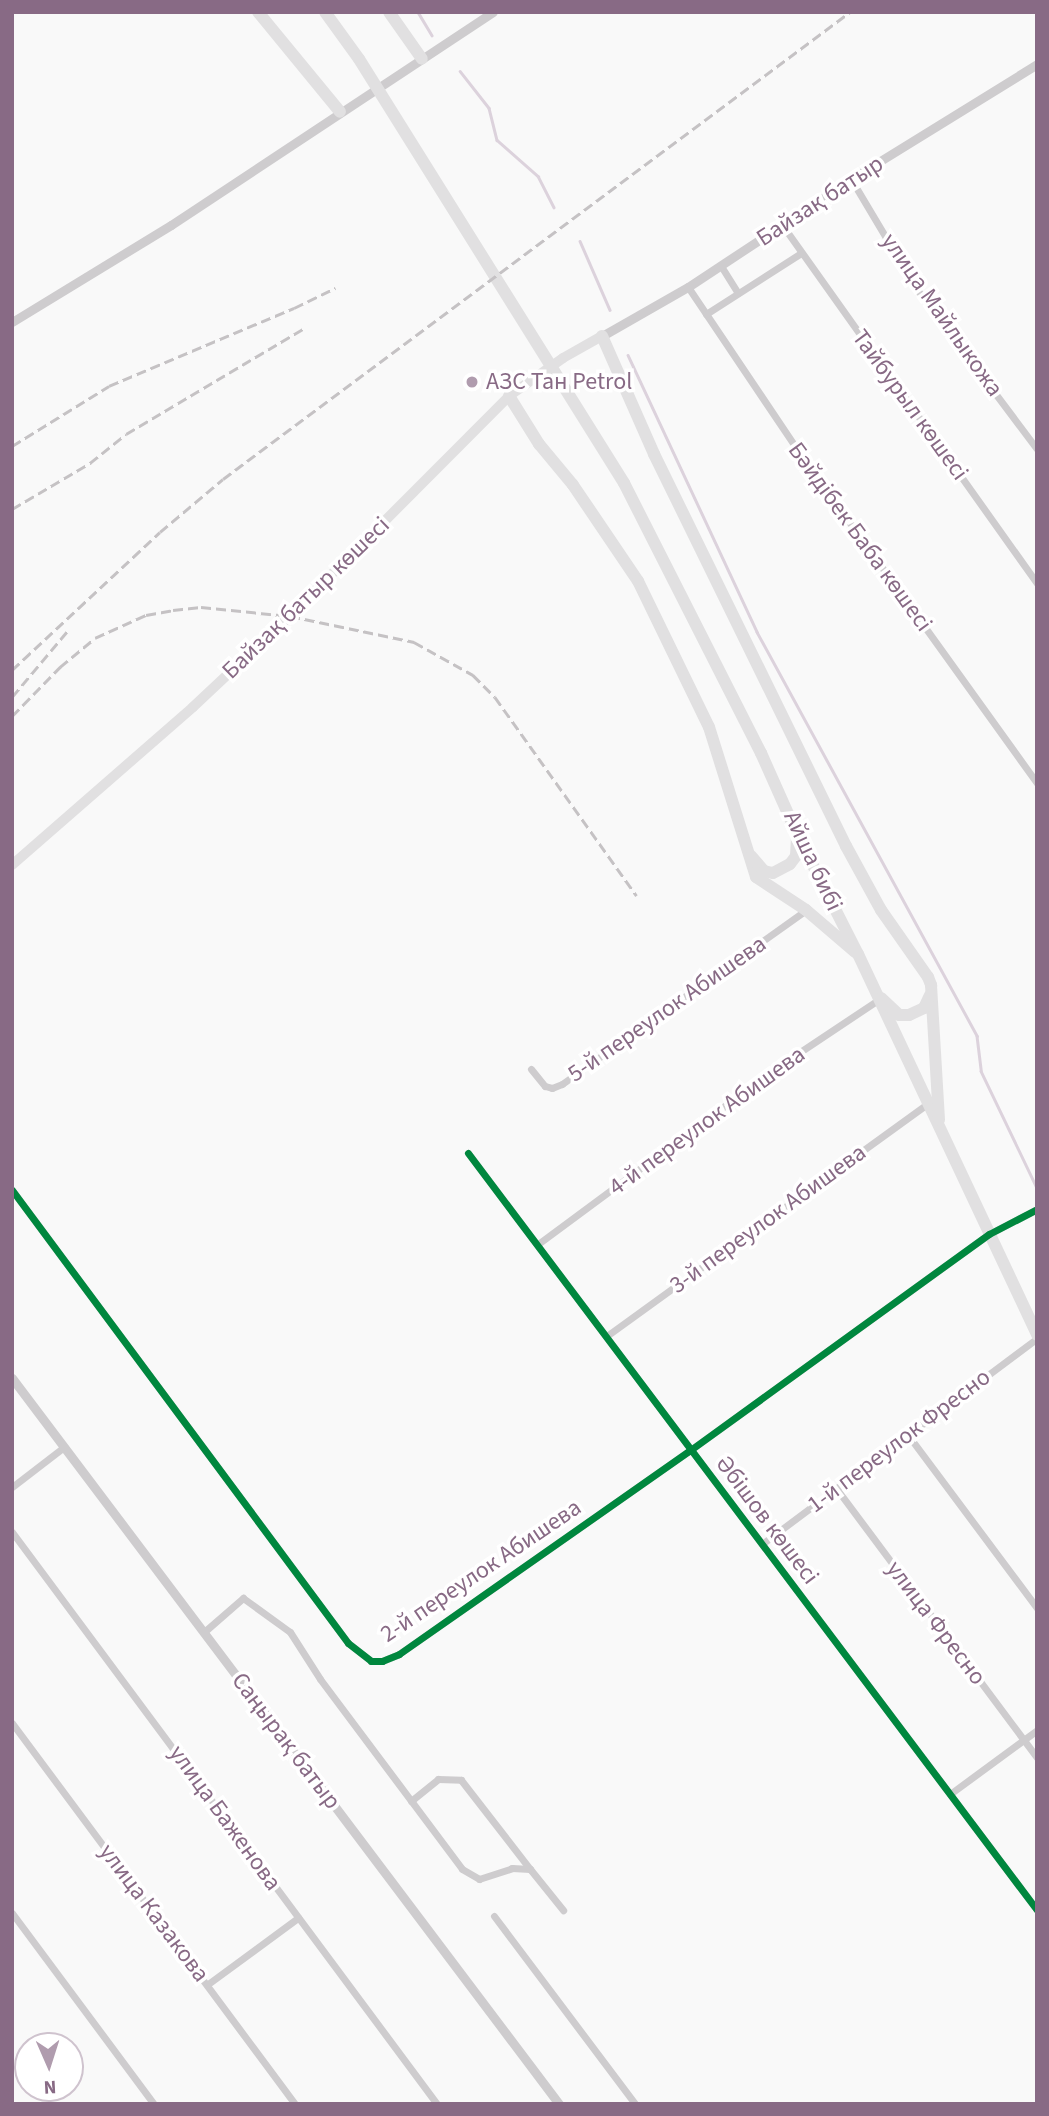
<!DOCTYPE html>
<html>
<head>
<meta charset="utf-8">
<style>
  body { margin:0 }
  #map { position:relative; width:1049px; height:2116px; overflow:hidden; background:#f9f9f9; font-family:"Source Sans 3",sans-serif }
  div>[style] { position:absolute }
  .stream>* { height:2.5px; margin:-1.25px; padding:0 1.25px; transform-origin:1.25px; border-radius:1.25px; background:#dcd2dc }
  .minor>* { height:7px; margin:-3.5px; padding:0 3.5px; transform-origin:3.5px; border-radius:3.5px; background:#ceccce }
  .tertiary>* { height:9px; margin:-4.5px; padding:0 4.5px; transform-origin:4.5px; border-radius:4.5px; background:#ceccce }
  .secondary>* { height:10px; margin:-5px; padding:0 5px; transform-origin:5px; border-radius:5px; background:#e1e0e1 }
  .primary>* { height:12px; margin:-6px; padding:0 6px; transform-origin:6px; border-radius:6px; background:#e1e0e1 }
  .rail>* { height:2.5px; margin-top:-1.25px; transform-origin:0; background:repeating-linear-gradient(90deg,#c5c2c4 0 10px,transparent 0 15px) }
  .cycleway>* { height:7px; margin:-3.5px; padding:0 3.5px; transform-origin:3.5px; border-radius:3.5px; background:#00873e }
  .dots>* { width:19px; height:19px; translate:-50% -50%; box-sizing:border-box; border:4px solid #fff; border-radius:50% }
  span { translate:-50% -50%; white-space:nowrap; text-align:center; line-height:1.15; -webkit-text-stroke:7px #fff; paint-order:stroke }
  .street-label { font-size:24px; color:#886a85 }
  .poi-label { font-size:24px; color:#886a85 }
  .left { translate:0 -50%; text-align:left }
  .frame { position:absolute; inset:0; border:14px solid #886a85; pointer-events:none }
  .north { position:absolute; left:14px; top:2032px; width:70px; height:70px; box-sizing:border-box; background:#fff; border:2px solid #cfc3ce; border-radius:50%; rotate:177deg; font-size:19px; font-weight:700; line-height:28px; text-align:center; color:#886a85 }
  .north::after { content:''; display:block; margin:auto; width:24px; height:32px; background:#b09cae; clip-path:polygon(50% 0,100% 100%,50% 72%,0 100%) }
</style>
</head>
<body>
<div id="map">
  <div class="stream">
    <div style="left:418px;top:12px;width:27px;rotate:59deg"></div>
    <div style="left:460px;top:71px;width:47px;rotate:51.9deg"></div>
    <div style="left:489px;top:108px;width:33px;rotate:76deg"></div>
    <div style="left:497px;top:140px;width:55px;rotate:41.3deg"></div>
    <div style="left:538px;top:176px;width:35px;rotate:63deg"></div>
    <div style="left:580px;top:241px;width:75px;rotate:66.5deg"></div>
    <div style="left:628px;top:355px;width:306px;rotate:65deg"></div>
    <div style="left:757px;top:632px;width:460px;rotate:61.4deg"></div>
    <div style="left:977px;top:1036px;width:35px;rotate:83deg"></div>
    <div style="left:981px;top:1071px;width:130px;rotate:64.4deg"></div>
  </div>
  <div class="minor">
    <div style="left:851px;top:179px;width:127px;rotate:59.2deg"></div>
    <div style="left:916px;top:288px;width:201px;rotate:53.1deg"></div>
    <div style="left:783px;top:226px;width:439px;rotate:54.6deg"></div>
    <div style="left:721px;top:266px;width:32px;rotate:58deg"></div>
    <div style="left:688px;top:287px;width:199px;rotate:56.1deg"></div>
    <div style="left:799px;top:452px;width:408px;rotate:54.3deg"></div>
    <div style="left:706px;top:314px;width:113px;rotate:-32.7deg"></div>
    <div style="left:531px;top:1069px;width:22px;rotate:51deg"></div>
    <div style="left:545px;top:1086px;width:7px;rotate:16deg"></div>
    <div style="left:552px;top:1088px;width:11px;rotate:-22deg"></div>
    <div style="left:562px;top:1084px;width:300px;rotate:-35.5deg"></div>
    <div style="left:468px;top:1153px;width:947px;rotate:53.07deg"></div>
    <div style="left:12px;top:1190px;width:564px;rotate:53.43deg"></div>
    <div style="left:348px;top:1643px;width:29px;rotate:38deg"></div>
    <div style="left:371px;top:1661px;width:11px"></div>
    <div style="left:382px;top:1661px;width:18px;rotate:-22deg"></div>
    <div style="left:399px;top:1654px;width:354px;rotate:-35deg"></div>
    <div style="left:689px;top:1451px;width:370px;rotate:-35.9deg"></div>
    <div style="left:989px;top:1234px;width:54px;rotate:-27.5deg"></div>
    <div style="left:538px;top:1244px;width:292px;rotate:-36.5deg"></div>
    <div style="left:773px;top:1070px;width:126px;rotate:-33.7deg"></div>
    <div style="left:608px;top:1335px;width:395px;rotate:-35.9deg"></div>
    <div style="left:908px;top:1435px;width:216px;rotate:53.3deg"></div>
    <div style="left:12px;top:1487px;width:66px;rotate:-37.6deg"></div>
    <div style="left:836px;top:1488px;width:337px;rotate:53.3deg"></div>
    <div style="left:12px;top:1532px;width:713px;rotate:53.39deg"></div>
    <div style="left:762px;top:1544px;width:344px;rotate:-36.8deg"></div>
    <div style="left:204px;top:1632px;width:52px;rotate:-41.1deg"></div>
    <div style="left:243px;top:1598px;width:58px;rotate:35.9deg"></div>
    <div style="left:290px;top:1632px;width:56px;rotate:57.4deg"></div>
    <div style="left:320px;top:1679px;width:237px;rotate:53.2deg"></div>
    <div style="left:462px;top:1869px;width:20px;rotate:30deg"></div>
    <div style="left:479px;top:1879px;width:35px;rotate:-18deg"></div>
    <div style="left:512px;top:1868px;width:18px;rotate:3deg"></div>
    <div style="left:530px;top:1869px;width:53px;rotate:51.2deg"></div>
    <div style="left:12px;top:1723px;width:475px;rotate:53.4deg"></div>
    <div style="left:950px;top:1794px;width:108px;rotate:-36.3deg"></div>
    <div style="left:411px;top:1801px;width:35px;rotate:-39deg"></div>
    <div style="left:438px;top:1779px;width:23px;rotate:2deg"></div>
    <div style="left:461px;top:1780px;width:113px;rotate:52.2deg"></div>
    <div style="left:12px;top:1913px;width:238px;rotate:53.4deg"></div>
    <div style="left:494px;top:1916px;width:235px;rotate:53.1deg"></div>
    <div style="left:208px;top:1984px;width:112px;rotate:-36.3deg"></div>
  </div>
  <div class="tertiary">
    <div style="left:12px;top:322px;width:186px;rotate:-31.4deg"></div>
    <div style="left:171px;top:225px;width:386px;rotate:-33.5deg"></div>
    <div style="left:602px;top:336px;width:99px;rotate:-29.7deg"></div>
    <div style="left:688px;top:287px;width:196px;rotate:-33.5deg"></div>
    <div style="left:851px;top:179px;width:219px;rotate:-31.7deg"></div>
    <div style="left:12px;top:1378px;width:909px;rotate:53deg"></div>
  </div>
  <div class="secondary">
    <div style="left:12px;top:865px;width:240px;rotate:-41.1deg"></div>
    <div style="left:193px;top:707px;width:133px;rotate:-43.2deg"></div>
    <div style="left:290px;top:616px;width:310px;rotate:-45.1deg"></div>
    <div style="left:509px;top:396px;width:66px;rotate:-35.1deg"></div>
    <div style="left:563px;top:358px;width:45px;rotate:-29.4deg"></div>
  </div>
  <div class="primary">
    <div style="left:258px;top:12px;width:129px;rotate:50.6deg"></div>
    <div style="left:325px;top:12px;width:58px;rotate:54.1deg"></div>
    <div style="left:359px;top:59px;width:500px;rotate:57.99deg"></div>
    <div style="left:624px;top:483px;width:303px;rotate:63.1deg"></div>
    <div style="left:761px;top:753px;width:89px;rotate:66deg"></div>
    <div style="left:797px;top:834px;width:135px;rotate:63.1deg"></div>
    <div style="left:858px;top:954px;width:421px;rotate:64.8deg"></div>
    <div style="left:389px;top:12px;width:57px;rotate:54.9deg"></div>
    <div style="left:602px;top:336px;width:129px;rotate:66.2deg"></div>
    <div style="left:654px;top:454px;width:436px;rotate:63.9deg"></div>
    <div style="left:846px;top:846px;width:73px;rotate:61.3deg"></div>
    <div style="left:881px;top:910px;width:82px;rotate:55deg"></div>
    <div style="left:928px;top:977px;width:9px;rotate:69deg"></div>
    <div style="left:931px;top:985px;width:135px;rotate:86.6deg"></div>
    <div style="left:509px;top:396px;width:57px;rotate:58deg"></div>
    <div style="left:539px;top:444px;width:53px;rotate:50.3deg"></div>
    <div style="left:573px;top:485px;width:116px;rotate:55.9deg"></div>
    <div style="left:638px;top:581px;width:162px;rotate:64.1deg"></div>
    <div style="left:709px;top:727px;width:157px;rotate:72.6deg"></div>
    <div style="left:756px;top:877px;width:60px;rotate:33.4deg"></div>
    <div style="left:806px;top:910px;width:65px;rotate:40.6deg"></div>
    <div style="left:751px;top:856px;width:20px;rotate:49deg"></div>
    <div style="left:764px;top:871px;width:9px;rotate:13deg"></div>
    <div style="left:773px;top:873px;width:19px;rotate:-28deg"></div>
    <div style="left:790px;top:864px;width:10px;rotate:-53deg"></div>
    <div style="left:796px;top:856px;width:21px;rotate:-87deg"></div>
    <div style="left:881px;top:998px;width:25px;rotate:43deg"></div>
    <div style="left:899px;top:1015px;width:10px"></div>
    <div style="left:909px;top:1015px;width:17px;rotate:-25deg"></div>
    <div style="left:924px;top:1008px;width:14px;rotate:-65deg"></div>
  </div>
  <div class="rail">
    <div style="left:12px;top:446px;width:114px;rotate:-31.7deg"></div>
    <div style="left:109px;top:386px;width:201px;rotate:-22.9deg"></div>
    <div style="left:294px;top:308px;width:46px;rotate:-26deg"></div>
    <div style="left:12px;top:509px;width:91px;rotate:-30.5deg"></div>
    <div style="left:90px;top:463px;width:46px;rotate:-38.9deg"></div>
    <div style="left:126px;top:434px;width:209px;rotate:-30.7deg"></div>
    <div style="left:12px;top:670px;width:202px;rotate:-43deg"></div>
    <div style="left:160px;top:532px;width:82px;rotate:-40.1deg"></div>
    <div style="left:223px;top:479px;width:782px;rotate:-36.68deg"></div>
    <div style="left:12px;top:697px;width:89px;rotate:-50deg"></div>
    <div style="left:12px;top:716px;width:69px;rotate:-45.6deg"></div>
    <div style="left:60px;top:667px;width:45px;rotate:-39.6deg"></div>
    <div style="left:95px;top:638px;width:56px;rotate:-24.3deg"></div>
    <div style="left:146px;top:615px;width:27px;rotate:-10deg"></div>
    <div style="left:173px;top:610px;width:28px;rotate:-6deg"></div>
    <div style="left:201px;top:607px;width:89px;rotate:5.8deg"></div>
    <div style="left:290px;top:616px;width:127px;rotate:11.8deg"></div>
    <div style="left:414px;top:642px;width:68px;rotate:29.2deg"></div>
    <div style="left:473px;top:675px;width:31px;rotate:45deg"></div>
    <div style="left:495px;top:697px;width:244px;rotate:54.5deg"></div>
  </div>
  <div class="cycleway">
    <div style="left:468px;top:1153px;width:947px;rotate:53.07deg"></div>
    <div style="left:12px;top:1190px;width:564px;rotate:53.43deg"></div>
    <div style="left:348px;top:1643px;width:29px;rotate:38deg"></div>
    <div style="left:371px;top:1661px;width:11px"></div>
    <div style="left:382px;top:1661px;width:18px;rotate:-22deg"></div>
    <div style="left:399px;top:1654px;width:354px;rotate:-35deg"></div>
    <div style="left:689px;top:1451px;width:370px;rotate:-35.9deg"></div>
    <div style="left:989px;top:1234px;width:54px;rotate:-27.5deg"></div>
  </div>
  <div class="dots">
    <div style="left:472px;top:382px;background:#b09cae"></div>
  </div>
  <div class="street-label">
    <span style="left:820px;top:201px;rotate:-33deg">Байзақ батыр</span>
    <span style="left:942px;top:315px;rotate:55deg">улица Майлыкожа</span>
    <span style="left:910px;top:405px;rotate:54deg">Тайбурыл көшесі</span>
    <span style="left:860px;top:537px;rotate:54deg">Бәйдібек Баба көшесі</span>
    <span style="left:306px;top:598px;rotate:-44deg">Байзақ батыр көшесі</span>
    <span style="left:813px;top:861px;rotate:65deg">Айша бибі</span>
    <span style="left:667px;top:1009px;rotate:-35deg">5-й переулок Абишева</span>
    <span style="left:707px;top:1121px;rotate:-36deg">4-й переулок Абишева</span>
    <span style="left:768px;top:1219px;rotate:-36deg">3-й переулок Абишева</span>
    <span style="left:899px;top:1441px;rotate:-37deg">1-й переулок Фресно</span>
    <span style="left:767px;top:1520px;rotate:53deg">Әбішов көшесі</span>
    <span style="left:481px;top:1571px;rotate:-34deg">2-й переулок Абишева</span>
    <span style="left:936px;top:1623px;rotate:53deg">улица Фресно</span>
    <span style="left:286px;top:1741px;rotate:53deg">Саңырақ батыр</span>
    <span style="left:225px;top:1818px;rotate:54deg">улица Баженова</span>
    <span style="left:154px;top:1913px;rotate:53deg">улица Казакова</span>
  </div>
  <div class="poi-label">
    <span class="left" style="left:486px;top:382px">АЗС Тан Petrol</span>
  </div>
  <div class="frame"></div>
  <div class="north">N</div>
</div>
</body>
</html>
